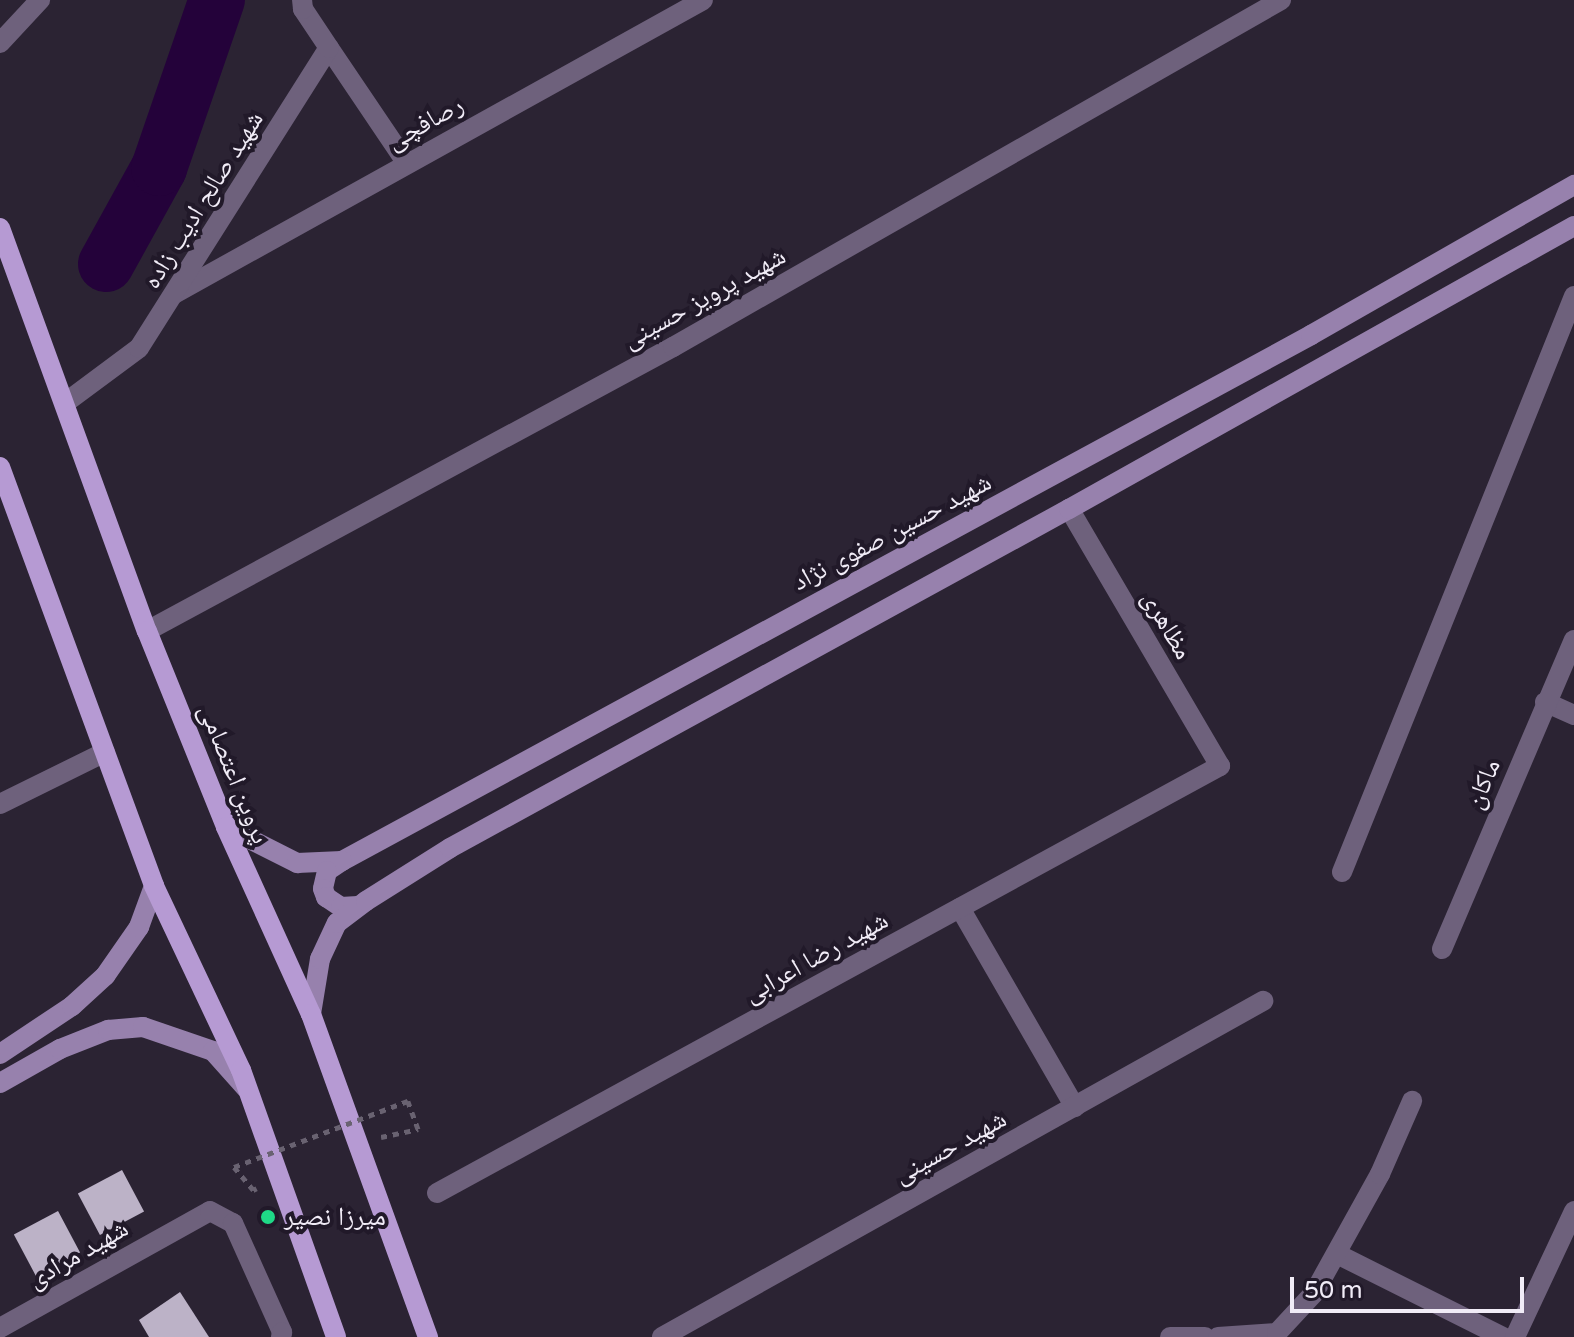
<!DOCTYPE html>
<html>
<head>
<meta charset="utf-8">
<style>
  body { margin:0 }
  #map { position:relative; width:1574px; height:1337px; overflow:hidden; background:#2b2333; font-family:"Varela Round","Noto Naskh Arabic",sans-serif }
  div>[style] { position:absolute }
  .river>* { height:56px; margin:-28px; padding:0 28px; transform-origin:28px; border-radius:28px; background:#24023a }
  .building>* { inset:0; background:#bcb2c7; transform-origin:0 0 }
  .path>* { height:5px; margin-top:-2.5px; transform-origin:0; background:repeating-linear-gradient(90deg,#696271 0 6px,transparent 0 12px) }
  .street>* { height:20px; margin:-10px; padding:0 10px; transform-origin:10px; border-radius:10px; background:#6e617c }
  .secondary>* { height:20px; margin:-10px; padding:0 10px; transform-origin:10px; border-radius:10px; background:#9781ad }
  .primary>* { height:20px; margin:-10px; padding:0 10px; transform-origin:10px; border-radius:10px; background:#b69ad3 }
  .path-bridge>* { height:5px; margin-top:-2.5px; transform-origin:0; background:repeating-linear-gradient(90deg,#696271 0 6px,transparent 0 12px) }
  .dots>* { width:22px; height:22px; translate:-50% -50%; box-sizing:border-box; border:4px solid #211929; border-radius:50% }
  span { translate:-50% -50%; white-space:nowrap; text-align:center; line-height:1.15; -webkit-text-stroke:8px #211929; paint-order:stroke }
  .street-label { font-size:26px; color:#f1ecf7 }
  .poi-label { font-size:26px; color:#f1ecf7 }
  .left { translate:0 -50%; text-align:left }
  .scale { position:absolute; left:1290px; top:1277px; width:234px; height:36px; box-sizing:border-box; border:4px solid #f1ecf7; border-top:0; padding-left:10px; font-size:24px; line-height:28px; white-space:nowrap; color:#f1ecf7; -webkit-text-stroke:6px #211929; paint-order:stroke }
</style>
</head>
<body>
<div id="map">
  <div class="river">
    <div style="left:106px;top:264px;width:110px;rotate:-61.1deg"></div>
    <div style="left:159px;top:168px;width:178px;rotate:-71deg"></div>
  </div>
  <div class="building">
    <div style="left:122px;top:1170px;width:47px;height:50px;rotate:62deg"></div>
    <div style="left:58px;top:1211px;width:47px;height:50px;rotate:62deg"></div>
    <div style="clip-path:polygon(180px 1292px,209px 1337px,149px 1337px,139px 1320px)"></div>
  </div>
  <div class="path">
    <div style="left:381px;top:1137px;width:38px;rotate:-12deg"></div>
    <div style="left:418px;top:1129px;width:30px;rotate:-110deg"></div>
    <div style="left:234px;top:1167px;width:30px;rotate:50deg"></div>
    <div style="left:253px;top:1190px;width:4px;rotate:-27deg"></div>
  </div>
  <div class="street">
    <div style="left:0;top:43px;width:59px;rotate:-47.1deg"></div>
    <div style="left:329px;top:48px;width:138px;rotate:56deg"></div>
    <div style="left:174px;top:294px;width:605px;rotate:-29.06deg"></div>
    <div style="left:65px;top:403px;width:92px;rotate:-36.6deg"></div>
    <div style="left:139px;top:348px;width:355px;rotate:-57.7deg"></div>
    <div style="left:329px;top:48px;width:47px;rotate:-123.7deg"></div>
    <div style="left:303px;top:9px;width:9px;rotate:-96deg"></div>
    <div style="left:147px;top:631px;width:598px;rotate:-28.37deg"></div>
    <div style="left:673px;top:347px;width:700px;rotate:-29.71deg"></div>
    <div style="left:1545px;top:702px;width:32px;rotate:24deg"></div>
    <div style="left:0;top:804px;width:117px;rotate:-26.3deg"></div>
    <div style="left:1342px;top:872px;width:621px;rotate:-68.06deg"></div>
    <div style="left:960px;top:908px;width:230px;rotate:60deg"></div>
    <div style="left:1442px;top:949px;width:336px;rotate:-66.9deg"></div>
    <div style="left:437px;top:1193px;width:892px;rotate:-28.61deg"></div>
    <div style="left:1220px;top:766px;width:298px;rotate:-120.4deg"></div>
    <div style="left:1337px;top:1254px;width:186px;rotate:26.6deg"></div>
    <div style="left:0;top:1328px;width:240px;rotate:-29.1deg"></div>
    <div style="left:210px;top:1211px;width:26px;rotate:28deg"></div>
    <div style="left:233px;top:1223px;width:120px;rotate:65.8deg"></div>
    <div style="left:282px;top:1332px;width:5px;rotate:101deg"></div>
    <div style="left:662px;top:1337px;width:689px;rotate:-29.21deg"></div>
    <div style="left:1170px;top:1337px;width:35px"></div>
    <div style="left:1218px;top:1337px;width:59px;rotate:-3.9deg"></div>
    <div style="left:1277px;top:1333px;width:54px;rotate:-47.2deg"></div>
    <div style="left:1314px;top:1293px;width:136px;rotate:-61deg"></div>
    <div style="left:1380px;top:1174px;width:80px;rotate:-66.3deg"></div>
    <div style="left:1515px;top:1337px;width:139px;rotate:-64.9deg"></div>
  </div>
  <div class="secondary">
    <div style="left:226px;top:827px;width:80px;rotate:26.9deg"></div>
    <div style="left:297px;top:863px;width:45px;rotate:-2.5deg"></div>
    <div style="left:342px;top:861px;width:1103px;rotate:-28.49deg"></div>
    <div style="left:1311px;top:335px;width:303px;rotate:-29.7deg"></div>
    <div style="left:342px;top:861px;width:18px;rotate:146deg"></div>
    <div style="left:327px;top:871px;width:18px;rotate:103deg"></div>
    <div style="left:323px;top:889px;width:9px;rotate:69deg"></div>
    <div style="left:326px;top:897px;width:18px;rotate:34deg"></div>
    <div style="left:341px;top:907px;width:17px;rotate:-3deg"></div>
    <div style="left:311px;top:1014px;width:56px;rotate:-80.7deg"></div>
    <div style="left:320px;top:959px;width:40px;rotate:-65deg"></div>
    <div style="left:337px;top:923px;width:36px;rotate:-37deg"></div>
    <div style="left:366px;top:901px;width:99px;rotate:-32.2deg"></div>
    <div style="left:450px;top:848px;width:706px;rotate:-28.71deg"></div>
    <div style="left:1069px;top:509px;width:579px;rotate:-29.27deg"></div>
    <div style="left:0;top:1054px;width:87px;rotate:-33.7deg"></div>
    <div style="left:72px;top:1006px;width:45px;rotate:-42.3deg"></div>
    <div style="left:105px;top:976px;width:60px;rotate:-55.2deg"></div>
    <div style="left:139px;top:927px;width:44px;rotate:-69.9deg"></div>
    <div style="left:0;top:1083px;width:69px;rotate:-29.5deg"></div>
    <div style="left:60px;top:1049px;width:52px;rotate:-21.6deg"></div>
    <div style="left:108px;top:1030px;width:35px;rotate:-5deg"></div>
    <div style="left:143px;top:1027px;width:74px;rotate:18.9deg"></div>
    <div style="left:213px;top:1051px;width:50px;rotate:48.3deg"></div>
  </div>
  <div class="primary">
    <div style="left:0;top:228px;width:429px;rotate:70deg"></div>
    <div style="left:147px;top:631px;width:211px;rotate:68deg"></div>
    <div style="left:226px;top:827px;width:205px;rotate:65.6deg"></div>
    <div style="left:311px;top:1014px;width:344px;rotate:70.1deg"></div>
    <div style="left:0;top:467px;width:446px;rotate:69.8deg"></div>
    <div style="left:154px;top:886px;width:204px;rotate:64.7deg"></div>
    <div style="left:241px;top:1070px;width:283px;rotate:70.4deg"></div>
  </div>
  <div class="path-bridge">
    <div style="left:234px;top:1167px;width:186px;rotate:-20.8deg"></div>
  </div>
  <div class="dots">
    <div style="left:268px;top:1217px;background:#1fd887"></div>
  </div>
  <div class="street-label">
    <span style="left:425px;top:123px;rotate:-29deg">رصافچی</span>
    <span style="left:203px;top:200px;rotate:-58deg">شهید صالح ادیب زاده</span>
    <span style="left:704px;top:298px;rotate:-29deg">شهید پرویز حسینی</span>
    <span style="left:892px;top:532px;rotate:-28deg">شهید حسین صفوی نژاد</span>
    <span style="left:1167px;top:625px;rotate:60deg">مظاهری</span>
    <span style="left:234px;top:774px;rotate:68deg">پروین اعتصامی</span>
    <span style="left:1483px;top:784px;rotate:-67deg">ماکان</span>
    <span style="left:816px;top:957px;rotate:-29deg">شهید رضا اعرابی</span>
    <span style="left:950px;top:1147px;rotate:-29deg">شهید حسینی</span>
    <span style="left:78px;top:1254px;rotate:-30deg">شهید مرادی</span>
  </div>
  <div class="poi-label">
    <span class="left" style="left:284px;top:1217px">میرزا نصیر</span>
  </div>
  <div class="scale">50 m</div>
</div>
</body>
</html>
